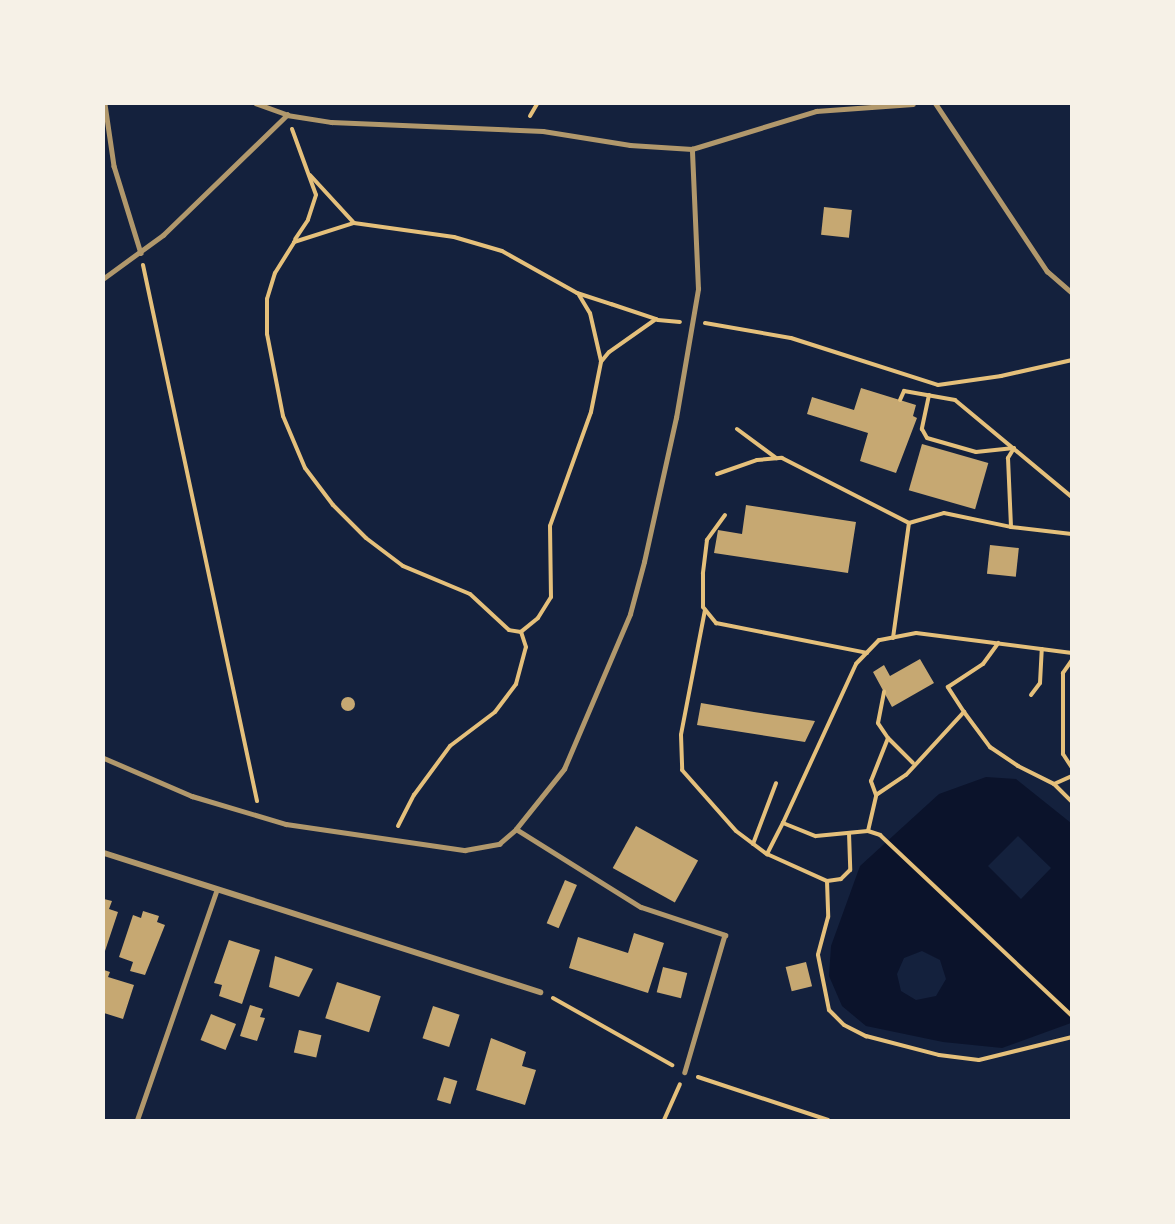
<!DOCTYPE html>
<html>
<head>
<meta charset="utf-8">
<style>
  body { margin:0 }
  #map { position:relative; width:1175px; height:1224px; overflow:hidden; background:#14213d; font-family:Montserrat,sans-serif }
  div>[style] { position:absolute }
  .water>* { inset:0; background:#0b132b }
  .building>* { inset:0; background:#c6a872; transform-origin:0 0 }
  .round { border-radius:50% }
  .path>* { height:4px; margin:-2px; padding:0 2px; transform-origin:2px; border-radius:2px; background:#e5c07b }
  .service>* { height:4.5px; margin:-2.25px; padding:0 2.25px; transform-origin:2.25px; border-radius:2.25px; background:#b1986c }
  .minor>* { height:6px; margin:-3px; padding:0 3px; transform-origin:3px; border-radius:3px; background:#b1986c }
  span { translate:-50% -50%; white-space:nowrap; text-align:center; line-height:1.15; -webkit-text-stroke:6px #f6f1e7; paint-order:stroke }
  .frame { position:absolute; inset:0; border:105px solid #f6f1e7; pointer-events:none }
</style>
</head>
<body>
<div id="map">
  <div class="water">
    <div style="clip-path:polygon(evenodd,986px 777px,1016px 779px,1071px 823px,1071px 1023px,1002px 1048px,943px 1042px,866px 1026px,842px 1006px,829px 976px,831px 946px,860px 866px,939px 794px,986px 777px,1018px 836px,1051px 868px,1021px 899px,988px 866px,1018px 836px,986px 777px,922px 951px,940px 960px,946px 979px,936px 996px,916px 1000px,901px 991px,897px 974px,904px 958px,922px 951px)"></div>
  </div>
  <div class="building">
    <div style="left:824px;top:207px;width:28px;height:28px;rotate:6deg"></div>
    <div style="clip-path:polygon(861px 388px,916px 405px,913px 416px,917px 418px,896px 473px,860px 461px,868px 433px,807px 414px,812px 397px,854px 410px)"></div>
    <div style="left:922px;top:444px;width:69px;height:48px;rotate:16deg"></div>
    <div style="clip-path:polygon(746px 505px,856px 522px,848px 573px,714px 553px,718px 530px,742px 534px)"></div>
    <div style="left:990px;top:545px;width:29px;height:29px;rotate:6deg"></div>
    <div style="clip-path:polygon(920px 659px,934px 683px,892px 707px,873px 672px,884px 665px,890px 676px)"></div>
    <div class="round" style="left:341px;top:697px;width:14px;height:14px"></div>
    <div style="clip-path:polygon(701px 703px,754px 712px,815px 721px,805px 742px,697px 725px)"></div>
    <div style="left:636px;top:826px;width:71px;height:48px;rotate:29deg"></div>
    <div style="left:565px;top:880px;width:13px;height:47px;rotate:23deg"></div>
    <div style="clip-path:polygon(104px 899px,112px 901px,109px 909px,118px 912px,104px 954px)"></div>
    <div style="clip-path:polygon(143px 911px,159px 916px,157px 922px,165px 925px,145px 975px,130px 971px,133px 962px,119px 957px,133px 915px,141px 918px)"></div>
    <div style="clip-path:polygon(634px 933px,664px 943px,648px 993px,569px 968px,578px 937px,628px 953px)"></div>
    <div style="clip-path:polygon(229px 940px,260px 950px,242px 1004px,219px 996px,222px 985px,214px 983px)"></div>
    <div style="clip-path:polygon(275px 956px,313px 969px,299px 997px,269px 987px)"></div>
    <div style="left:806px;top:962px;width:25px;height:21px;rotate:76deg"></div>
    <div style="left:663px;top:967px;width:25px;height:26px;rotate:14deg"></div>
    <div style="clip-path:polygon(104px 970px,110px 972px,108px 977px,134px 985px,123px 1019px,104px 1013px)"></div>
    <div style="left:337px;top:982px;width:46px;height:38px;rotate:18deg"></div>
    <div style="clip-path:polygon(250px 1005px,263px 1009px,260px 1017px,265px 1018px,257px 1041px,240px 1036px)"></div>
    <div style="left:433px;top:1006px;width:28px;height:34px;rotate:18deg"></div>
    <div style="left:211px;top:1014px;width:27px;height:28px;rotate:22deg"></div>
    <div style="left:299px;top:1030px;width:23px;height:23px;rotate:13deg"></div>
    <div style="clip-path:polygon(491px 1038px,526px 1052px,522px 1066px,536px 1070px,525px 1105px,476px 1090px)"></div>
    <div style="left:444px;top:1077px;width:14px;height:24px;rotate:17deg"></div>
  </div>
  <div class="path">
    <div style="left:530px;top:116px;width:14px;rotate:-60deg"></div>
    <div style="left:292px;top:129px;width:70px;rotate:70deg"></div>
    <div style="left:316px;top:195px;width:26px;rotate:108deg"></div>
    <div style="left:308px;top:220px;width:23px;rotate:124deg"></div>
    <div style="left:310px;top:175px;width:64px;rotate:47.5deg"></div>
    <div style="left:143px;top:265px;width:548px;rotate:77.99deg"></div>
    <div style="left:579px;top:295px;width:21px;rotate:59deg"></div>
    <div style="left:590px;top:313px;width:49px;rotate:77.1deg"></div>
    <div style="left:656px;top:319px;width:57px;rotate:144.9deg"></div>
    <div style="left:609px;top:352px;width:13px;rotate:129deg"></div>
    <div style="left:601px;top:362px;width:51px;rotate:101.3deg"></div>
    <div style="left:591px;top:412px;width:121px;rotate:109.8deg"></div>
    <div style="left:550px;top:526px;width:71px;rotate:89.2deg"></div>
    <div style="left:551px;top:597px;width:25px;rotate:122deg"></div>
    <div style="left:538px;top:618px;width:22px;rotate:141deg"></div>
    <div style="left:521px;top:632px;width:12px;rotate:-171deg"></div>
    <div style="left:509px;top:630px;width:53px;rotate:-137.3deg"></div>
    <div style="left:470px;top:594px;width:73px;rotate:-157.3deg"></div>
    <div style="left:403px;top:566px;width:46px;rotate:-142.9deg"></div>
    <div style="left:366px;top:538px;width:47px;rotate:-135deg"></div>
    <div style="left:333px;top:505px;width:46px;rotate:-127.1deg"></div>
    <div style="left:305px;top:468px;width:56px;rotate:-112.9deg"></div>
    <div style="left:283px;top:416px;width:84px;rotate:-101deg"></div>
    <div style="left:267px;top:334px;width:35px;rotate:-90deg"></div>
    <div style="left:267px;top:299px;width:27px;rotate:-73deg"></div>
    <div style="left:275px;top:273px;width:36px;rotate:-58deg"></div>
    <div style="left:294px;top:242px;width:63px;rotate:-17.6deg"></div>
    <div style="left:354px;top:223px;width:101px;rotate:8deg"></div>
    <div style="left:454px;top:237px;width:50px;rotate:16.3deg"></div>
    <div style="left:502px;top:251px;width:86px;rotate:29.2deg"></div>
    <div style="left:577px;top:293px;width:36px;rotate:18deg"></div>
    <div style="left:611px;top:304px;width:47px;rotate:18.4deg"></div>
    <div style="left:656px;top:319px;width:2px;rotate:27deg"></div>
    <div style="left:658px;top:320px;width:22px;rotate:5deg"></div>
    <div style="left:705px;top:323px;width:87px;rotate:9.9deg"></div>
    <div style="left:791px;top:338px;width:154px;rotate:17.7deg"></div>
    <div style="left:938px;top:385px;width:64px;rotate:-8.1deg"></div>
    <div style="left:1001px;top:376px;width:73px;rotate:-12.7deg"></div>
    <div style="left:929px;top:395px;width:35px;rotate:102deg"></div>
    <div style="left:922px;top:429px;width:10px;rotate:61deg"></div>
    <div style="left:927px;top:438px;width:51px;rotate:15.9deg"></div>
    <div style="left:976px;top:452px;width:38px;rotate:-6deg"></div>
    <div style="left:1014px;top:448px;width:12px;rotate:121deg"></div>
    <div style="left:1008px;top:458px;width:69px;rotate:87.5deg"></div>
    <div style="left:1011px;top:527px;width:61px;rotate:6.5deg"></div>
    <div style="left:900px;top:400px;width:10px;rotate:-66deg"></div>
    <div style="left:904px;top:391px;width:52px;rotate:10deg"></div>
    <div style="left:955px;top:400px;width:152px;rotate:39.7deg"></div>
    <div style="left:737px;top:429px;width:49px;rotate:36.6deg"></div>
    <div style="left:717px;top:474px;width:42px;rotate:-19.3deg"></div>
    <div style="left:757px;top:460px;width:25px;rotate:-5deg"></div>
    <div style="left:782px;top:458px;width:143px;rotate:27.1deg"></div>
    <div style="left:725px;top:515px;width:31px;rotate:126deg"></div>
    <div style="left:707px;top:540px;width:34px;rotate:97deg"></div>
    <div style="left:703px;top:574px;width:33px;rotate:90deg"></div>
    <div style="left:703px;top:607px;width:21px;rotate:51deg"></div>
    <div style="left:716px;top:623px;width:154px;rotate:11.2deg"></div>
    <div style="left:705px;top:610px;width:127px;rotate:100.9deg"></div>
    <div style="left:681px;top:735px;width:35px;rotate:88deg"></div>
    <div style="left:682px;top:770px;width:81px;rotate:48.5deg"></div>
    <div style="left:736px;top:831px;width:39px;rotate:37deg"></div>
    <div style="left:767px;top:854px;width:35px;rotate:-63deg"></div>
    <div style="left:893px;top:638px;width:116px;rotate:-82.1deg"></div>
    <div style="left:909px;top:523px;width:36px;rotate:-16deg"></div>
    <div style="left:944px;top:513px;width:68px;rotate:11.8deg"></div>
    <div style="left:1072px;top:653px;width:157px;rotate:-172.7deg"></div>
    <div style="left:916px;top:633px;width:38px;rotate:169deg"></div>
    <div style="left:879px;top:640px;width:33px;rotate:134deg"></div>
    <div style="left:856px;top:664px;width:175px;rotate:114.7deg"></div>
    <div style="left:783px;top:823px;width:35px;rotate:22deg"></div>
    <div style="left:816px;top:836px;width:52px;rotate:-5.5deg"></div>
    <div style="left:868px;top:831px;width:13px;rotate:18deg"></div>
    <div style="left:880px;top:835px;width:264px;rotate:43.3deg"></div>
    <div style="left:1072px;top:660px;width:16px;rotate:125deg"></div>
    <div style="left:1063px;top:673px;width:81px;rotate:90deg"></div>
    <div style="left:1063px;top:754px;width:17px;rotate:57deg"></div>
    <div style="left:1031px;top:695px;width:15px;rotate:-53deg"></div>
    <div style="left:1040px;top:683px;width:34px;rotate:-87deg"></div>
    <div style="left:964px;top:712px;width:44px;rotate:53.4deg"></div>
    <div style="left:990px;top:747px;width:34px;rotate:34deg"></div>
    <div style="left:1018px;top:766px;width:40px;rotate:26.6deg"></div>
    <div style="left:1054px;top:784px;width:20px;rotate:-24deg"></div>
    <div style="left:888px;top:738px;width:35px;rotate:45deg"></div>
    <div style="left:1054px;top:784px;width:25px;rotate:45deg"></div>
    <div style="left:876px;top:795px;width:15px;rotate:-110deg"></div>
    <div style="left:871px;top:781px;width:46px;rotate:-68.4deg"></div>
    <div style="left:888px;top:738px;width:18px;rotate:-124deg"></div>
    <div style="left:878px;top:723px;width:32px;rotate:-79deg"></div>
    <div style="left:398px;top:826px;width:35px;rotate:-63deg"></div>
    <div style="left:414px;top:795px;width:61px;rotate:-53.7deg"></div>
    <div style="left:450px;top:746px;width:56px;rotate:-37.1deg"></div>
    <div style="left:495px;top:712px;width:35px;rotate:-53deg"></div>
    <div style="left:516px;top:684px;width:38px;rotate:-75deg"></div>
    <div style="left:526px;top:647px;width:16px;rotate:-108deg"></div>
    <div style="left:868px;top:831px;width:37px;rotate:-77deg"></div>
    <div style="left:876px;top:795px;width:36px;rotate:-34deg"></div>
    <div style="left:906px;top:775px;width:86px;rotate:-47.4deg"></div>
    <div style="left:964px;top:712px;width:30px;rotate:-123deg"></div>
    <div style="left:948px;top:687px;width:42px;rotate:-33.3deg"></div>
    <div style="left:983px;top:664px;width:26px;rotate:-54deg"></div>
    <div style="left:849px;top:833px;width:37px;rotate:88deg"></div>
    <div style="left:850px;top:870px;width:13px;rotate:135deg"></div>
    <div style="left:841px;top:879px;width:14px;rotate:172deg"></div>
    <div style="left:827px;top:881px;width:36px;rotate:88deg"></div>
    <div style="left:828px;top:917px;width:39px;rotate:105deg"></div>
    <div style="left:818px;top:955px;width:56px;rotate:78.7deg"></div>
    <div style="left:829px;top:1010px;width:21px;rotate:45deg"></div>
    <div style="left:844px;top:1025px;width:25px;rotate:27deg"></div>
    <div style="left:866px;top:1036px;width:75px;rotate:14.6deg"></div>
    <div style="left:939px;top:1055px;width:40px;rotate:7.1deg"></div>
    <div style="left:979px;top:1060px;width:96px;rotate:-13.9deg"></div>
    <div style="left:753px;top:844px;width:65px;rotate:-69.3deg"></div>
    <div style="left:767px;top:854px;width:66px;rotate:24.2deg"></div>
    <div style="left:553px;top:998px;width:137px;rotate:29.4deg"></div>
    <div style="left:698px;top:1077px;width:137px;rotate:18.3deg"></div>
    <div style="left:664px;top:1120px;width:39px;rotate:-66deg"></div>
  </div>
  <div class="service">
    <div style="left:105px;top:104px;width:63px;rotate:81.7deg"></div>
    <div style="left:114px;top:166px;width:91px;rotate:72.8deg"></div>
    <div style="left:936px;top:104px;width:201px;rotate:56.4deg"></div>
    <div style="left:1047px;top:271px;width:33px;rotate:41deg"></div>
    <div style="left:287px;top:115px;width:45px;rotate:9deg"></div>
    <div style="left:331px;top:122px;width:212px;rotate:2.4deg"></div>
    <div style="left:543px;top:131px;width:88px;rotate:9.1deg"></div>
    <div style="left:630px;top:145px;width:62px;rotate:3.7deg"></div>
    <div style="left:692px;top:149px;width:130px;rotate:-17deg"></div>
    <div style="left:816px;top:111px;width:97px;rotate:-4.1deg"></div>
    <div style="left:104px;top:278px;width:73px;rotate:-36.1deg"></div>
    <div style="left:163px;top:235px;width:173px;rotate:-44.1deg"></div>
    <div style="left:287px;top:115px;width:33px;rotate:-160deg"></div>
    <div style="left:104px;top:758px;width:96px;rotate:23.4deg"></div>
    <div style="left:192px;top:796px;width:98px;rotate:16.6deg"></div>
    <div style="left:286px;top:824px;width:181px;rotate:8.3deg"></div>
    <div style="left:465px;top:850px;width:35px;rotate:-10deg"></div>
    <div style="left:499px;top:844px;width:23px;rotate:-41deg"></div>
    <div style="left:516px;top:829px;width:77px;rotate:-51.3deg"></div>
    <div style="left:564px;top:769px;width:168px;rotate:-66.9deg"></div>
    <div style="left:630px;top:614px;width:54px;rotate:-74.9deg"></div>
    <div style="left:644px;top:562px;width:148px;rotate:-77.5deg"></div>
    <div style="left:676px;top:418px;width:131px;rotate:-80.3deg"></div>
    <div style="left:698px;top:289px;width:140px;rotate:-92.5deg"></div>
    <div style="left:516px;top:829px;width:147px;rotate:32deg"></div>
    <div style="left:641px;top:907px;width:89px;rotate:18.4deg"></div>
    <div style="left:725px;top:935px;width:143px;rotate:106.3deg"></div>
    <div style="left:137px;top:1120px;width:244px;rotate:-70.9deg"></div>
  </div>
  <div class="minor">
    <div style="left:104px;top:853px;width:458px;rotate:17.7deg"></div>
  </div>
  <div class="frame"></div>
</div>
</body>
</html>
